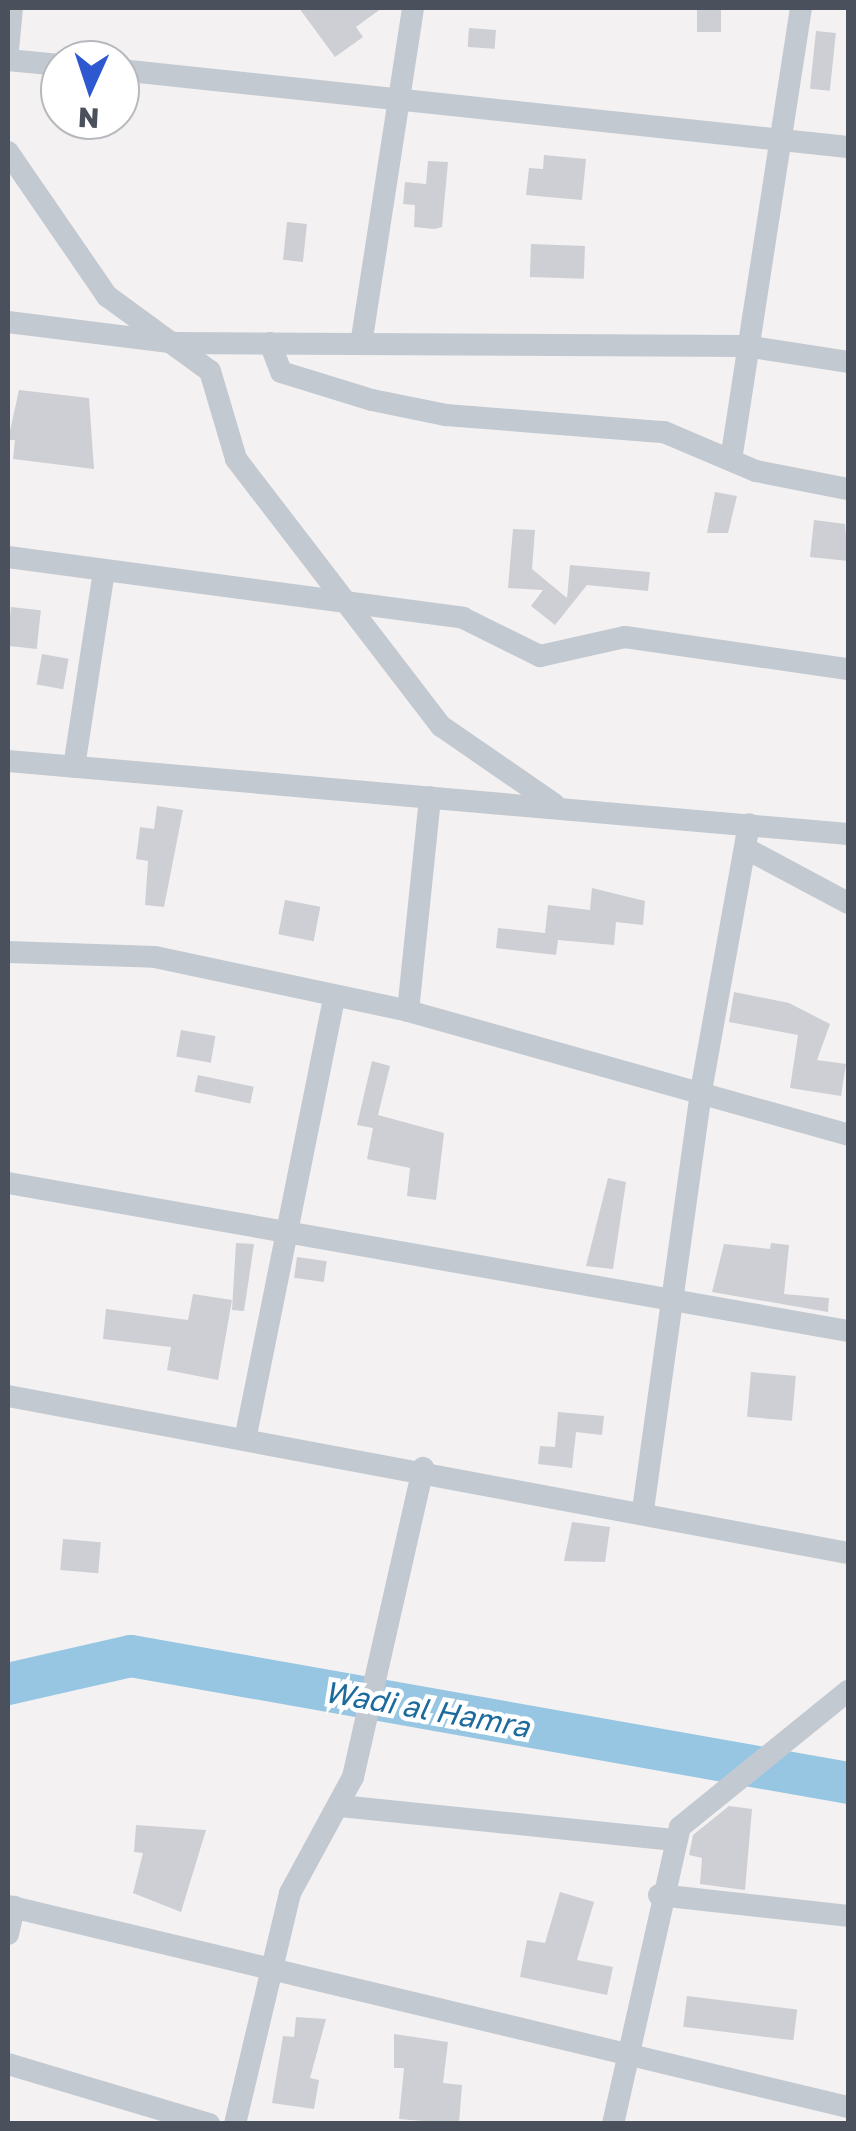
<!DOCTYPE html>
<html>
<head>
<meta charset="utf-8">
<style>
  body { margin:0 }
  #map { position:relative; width:856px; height:2131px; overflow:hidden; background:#f3f1f1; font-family:"Golos Text",sans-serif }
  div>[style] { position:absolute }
  .river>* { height:42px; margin:-21px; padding:0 21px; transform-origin:21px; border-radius:21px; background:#97c6e3 }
  .building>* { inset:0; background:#cecfd4; transform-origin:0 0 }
  .minor>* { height:22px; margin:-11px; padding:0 11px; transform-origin:11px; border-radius:11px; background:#c3c9d1 }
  span { translate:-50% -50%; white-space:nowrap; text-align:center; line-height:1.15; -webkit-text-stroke:9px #fff; paint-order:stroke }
  .water-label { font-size:30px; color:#1d6b9d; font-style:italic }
  .frame { position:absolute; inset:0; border:10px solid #4b515c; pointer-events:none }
  .north { position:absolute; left:40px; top:40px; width:100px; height:100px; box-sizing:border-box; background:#fff; border:2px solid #b7b9be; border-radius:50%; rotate:183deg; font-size:28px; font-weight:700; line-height:40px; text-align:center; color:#4b515c }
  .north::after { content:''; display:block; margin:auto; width:35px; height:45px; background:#2e58d0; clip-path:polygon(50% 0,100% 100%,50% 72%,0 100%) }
</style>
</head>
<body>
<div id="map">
  <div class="river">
    <div style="left:8px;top:1684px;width:126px;rotate:-12.8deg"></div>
    <div style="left:131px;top:1656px;width:728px;rotate:10.04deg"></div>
  </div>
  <div class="building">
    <div style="clip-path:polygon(299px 8px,382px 8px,356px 27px,363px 37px,335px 57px)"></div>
    <div style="left:697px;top:8px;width:24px;height:24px"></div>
    <div style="left:469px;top:28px;width:27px;height:19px;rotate:4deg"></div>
    <div style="left:816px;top:31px;width:20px;height:58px;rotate:6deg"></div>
    <div style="clip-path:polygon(544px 155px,586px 159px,582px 200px,526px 195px,529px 168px,543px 169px)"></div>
    <div style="clip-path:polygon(428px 161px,448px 162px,442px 227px,434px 229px,414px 227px,415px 205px,403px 204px,405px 182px,426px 184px)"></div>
    <div style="left:287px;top:222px;width:20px;height:38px;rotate:6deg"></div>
    <div style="left:531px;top:244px;width:54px;height:33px;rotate:2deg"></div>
    <div style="clip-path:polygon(19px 390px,89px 398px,94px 469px,13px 459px,15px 440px,8px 440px)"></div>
    <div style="clip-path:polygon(715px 492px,737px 496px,728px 533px,707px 533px)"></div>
    <div style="clip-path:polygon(814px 520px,845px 524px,848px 561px,810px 557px)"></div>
    <div style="clip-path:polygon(513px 529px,535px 530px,532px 569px,567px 598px,570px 565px,650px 572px,648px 591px,587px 585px,555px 625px,531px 606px,543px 590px,508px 588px)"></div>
    <div style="left:11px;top:607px;width:30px;height:39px;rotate:6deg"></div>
    <div style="left:42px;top:654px;width:27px;height:31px;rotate:10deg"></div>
    <div style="clip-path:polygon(157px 806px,183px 810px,164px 907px,145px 905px,148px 861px,136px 859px,140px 827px,154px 829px)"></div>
    <div style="clip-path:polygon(592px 888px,645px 901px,643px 925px,616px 922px,614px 945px,558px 940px,556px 955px,496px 948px,498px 928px,545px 933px,548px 905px,590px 910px)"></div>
    <div style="left:285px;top:900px;width:36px;height:35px;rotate:11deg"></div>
    <div style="clip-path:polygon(734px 992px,789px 1003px,830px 1024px,817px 1060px,846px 1064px,841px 1096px,790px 1088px,798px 1035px,729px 1022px)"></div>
    <div style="left:181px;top:1030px;width:35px;height:27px;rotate:10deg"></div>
    <div style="clip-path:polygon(372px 1061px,390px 1066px,378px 1115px,444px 1133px,436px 1200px,407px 1196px,410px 1168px,367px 1159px,373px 1128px,357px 1125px)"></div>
    <div style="left:198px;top:1075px;width:57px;height:17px;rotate:12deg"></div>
    <div style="clip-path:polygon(608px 1178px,626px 1182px,613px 1269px,586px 1266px)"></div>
    <div style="clip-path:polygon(236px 1243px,254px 1244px,244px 1311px,232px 1310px)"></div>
    <div style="clip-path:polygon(771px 1243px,789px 1245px,784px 1294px,829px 1298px,828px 1312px,712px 1292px,724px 1244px,770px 1249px)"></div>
    <div style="left:297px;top:1257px;width:30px;height:21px;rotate:8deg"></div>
    <div style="clip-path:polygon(193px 1294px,232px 1300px,218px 1380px,167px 1370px,171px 1347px,103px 1339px,106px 1309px,188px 1320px)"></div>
    <div style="left:751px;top:1372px;width:45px;height:45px;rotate:5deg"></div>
    <div style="clip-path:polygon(558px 1412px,604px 1416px,602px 1435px,576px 1432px,572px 1468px,538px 1464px,540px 1446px,555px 1447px)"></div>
    <div style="clip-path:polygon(572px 1522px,610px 1527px,605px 1562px,564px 1561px)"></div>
    <div style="left:63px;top:1539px;width:38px;height:31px;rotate:5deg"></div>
    <div style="clip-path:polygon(729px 1806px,752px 1809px,745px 1890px,700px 1884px,702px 1858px,689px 1855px,693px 1835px)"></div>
    <div style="clip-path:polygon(136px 1825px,206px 1830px,181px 1912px,133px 1893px,143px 1853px,134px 1852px)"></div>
    <div style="clip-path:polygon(560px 1892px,594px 1902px,577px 1960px,613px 1967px,607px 1995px,520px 1977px,527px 1940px,545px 1943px)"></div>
    <div style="left:687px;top:1996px;width:111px;height:31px;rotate:7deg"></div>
    <div style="clip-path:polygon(296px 2017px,326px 2019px,310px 2078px,319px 2080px,314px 2109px,272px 2103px,283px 2036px,294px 2037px)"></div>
    <div style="clip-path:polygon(394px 2034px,448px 2042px,443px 2083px,462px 2085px,459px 2124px,399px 2119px,404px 2068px,394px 2068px)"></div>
  </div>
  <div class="minor">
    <div style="left:8px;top:50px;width:42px;rotate:-84.6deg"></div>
    <div style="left:8px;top:60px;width:52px;rotate:5.5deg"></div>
    <div style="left:120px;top:70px;width:732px;rotate:6.04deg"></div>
    <div style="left:8px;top:152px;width:175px;rotate:55.5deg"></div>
    <div style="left:107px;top:296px;width:127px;rotate:36.1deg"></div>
    <div style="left:210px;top:371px;width:92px;rotate:73.5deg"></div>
    <div style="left:236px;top:459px;width:337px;rotate:52.5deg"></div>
    <div style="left:441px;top:726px;width:137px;rotate:34.6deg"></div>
    <div style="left:8px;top:322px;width:169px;rotate:7.1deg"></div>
    <div style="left:176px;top:343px;width:569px;rotate:0.3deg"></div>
    <div style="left:745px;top:346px;width:104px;rotate:8.8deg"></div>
    <div style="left:362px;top:338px;width:334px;rotate:-81.2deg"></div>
    <div style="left:270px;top:343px;width:31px;rotate:69deg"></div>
    <div style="left:281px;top:372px;width:95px;rotate:17.1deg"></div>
    <div style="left:372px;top:400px;width:76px;rotate:11.5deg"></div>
    <div style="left:446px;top:415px;width:219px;rotate:4.5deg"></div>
    <div style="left:664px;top:432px;width:100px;rotate:23deg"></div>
    <div style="left:756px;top:471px;width:94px;rotate:11.1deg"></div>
    <div style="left:731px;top:460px;width:457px;rotate:-81.2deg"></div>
    <div style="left:8px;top:557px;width:459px;rotate:7.6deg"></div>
    <div style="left:463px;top:618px;width:86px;rotate:26.3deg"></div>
    <div style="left:540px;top:656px;width:87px;rotate:-12.6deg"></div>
    <div style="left:625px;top:637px;width:225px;rotate:8.2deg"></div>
    <div style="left:8px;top:761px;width:843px;rotate:4.97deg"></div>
    <div style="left:74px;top:767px;width:199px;rotate:-81.3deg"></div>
    <div style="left:745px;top:848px;width:117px;rotate:28.1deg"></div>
    <div style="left:8px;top:952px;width:147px;rotate:1.9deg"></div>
    <div style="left:155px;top:957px;width:259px;rotate:12deg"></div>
    <div style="left:408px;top:1011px;width:457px;rotate:15.7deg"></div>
    <div style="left:408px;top:1011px;width:215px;rotate:-84.1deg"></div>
    <div style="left:8px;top:1183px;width:853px;rotate:9.99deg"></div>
    <div style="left:8px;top:1396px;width:855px;rotate:10.59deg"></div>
    <div style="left:246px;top:1435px;width:447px;rotate:-78.6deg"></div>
    <div style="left:643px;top:1510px;width:423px;rotate:-82.1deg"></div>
    <div style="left:701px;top:1091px;width:271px;rotate:-79.8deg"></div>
    <div style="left:340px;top:1806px;width:336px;rotate:5.8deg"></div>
    <div style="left:659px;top:1895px;width:190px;rotate:6.3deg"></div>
    <div style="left:8px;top:1906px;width:864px;rotate:13.46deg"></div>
    <div style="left:8px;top:1934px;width:28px;rotate:-77deg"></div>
    <div style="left:8px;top:2064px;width:210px;rotate:16.6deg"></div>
    <div style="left:235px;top:2124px;width:237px;rotate:-76.6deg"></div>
    <div style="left:290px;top:1893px;width:132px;rotate:-61.5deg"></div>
    <div style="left:353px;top:1777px;width:317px;rotate:-77.2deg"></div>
    <div style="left:613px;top:2124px;width:304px;rotate:-77.3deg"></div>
    <div style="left:680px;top:1827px;width:216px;rotate:-39deg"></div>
  </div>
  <div class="water-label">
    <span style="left:427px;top:1709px;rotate:10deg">Wadi al Hamra</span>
  </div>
  <div class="frame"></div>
  <div class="north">N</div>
</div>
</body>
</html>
